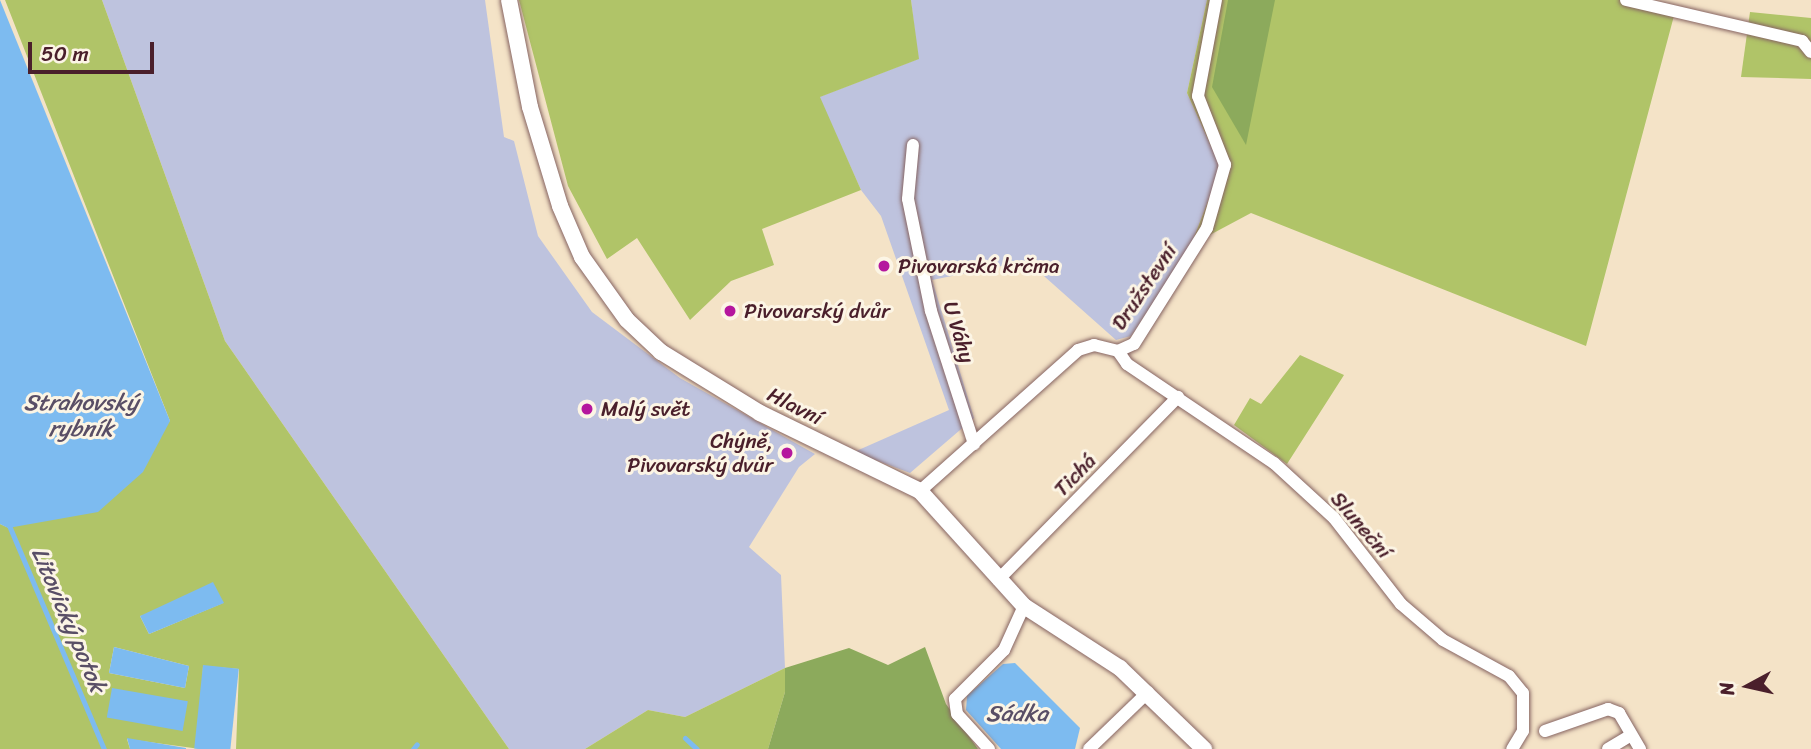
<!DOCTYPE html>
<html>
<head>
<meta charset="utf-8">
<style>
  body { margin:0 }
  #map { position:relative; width:1811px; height:749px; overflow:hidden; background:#f4e3c7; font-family:Sriracha,sans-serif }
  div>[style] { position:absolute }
  .industrial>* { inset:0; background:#bec3de }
  .green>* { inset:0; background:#b0c468 }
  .forest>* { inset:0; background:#8caa5c }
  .water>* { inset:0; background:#7dbbf0; transform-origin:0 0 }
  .stream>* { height:5px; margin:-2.5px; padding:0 2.5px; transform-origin:2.5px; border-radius:2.5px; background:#7dbbf0 }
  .roads { filter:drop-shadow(0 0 2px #866462) drop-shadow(0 0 2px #866462) }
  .minor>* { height:12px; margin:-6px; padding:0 6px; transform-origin:6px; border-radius:6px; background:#fff }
  .tertiary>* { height:16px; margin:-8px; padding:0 8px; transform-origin:8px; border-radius:8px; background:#fff }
  .dots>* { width:19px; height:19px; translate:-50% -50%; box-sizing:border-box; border:4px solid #fcf5e5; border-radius:50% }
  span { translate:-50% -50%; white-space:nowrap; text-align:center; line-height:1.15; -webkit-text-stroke:6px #fcf5e5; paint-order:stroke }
  .poi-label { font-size:21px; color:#4a1f2b }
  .left { translate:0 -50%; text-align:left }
  .right { translate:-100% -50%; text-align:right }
  .street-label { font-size:21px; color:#4a1f2b }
  .water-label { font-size:23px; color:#594e66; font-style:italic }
  .north { position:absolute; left:1713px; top:651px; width:70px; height:70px; -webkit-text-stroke:5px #fcf5e5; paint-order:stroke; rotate:262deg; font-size:19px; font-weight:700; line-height:28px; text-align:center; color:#4a1f2b }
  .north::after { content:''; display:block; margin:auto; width:24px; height:32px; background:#4a1f2b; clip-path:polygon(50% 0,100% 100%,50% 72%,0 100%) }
  .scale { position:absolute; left:28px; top:42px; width:126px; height:32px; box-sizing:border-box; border:4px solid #4a1f2b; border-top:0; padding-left:9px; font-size:21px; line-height:24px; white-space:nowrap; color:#4a1f2b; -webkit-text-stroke:5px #fcf5e5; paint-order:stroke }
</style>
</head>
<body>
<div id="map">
  <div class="industrial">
    <div style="clip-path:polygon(102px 0,485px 0,504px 137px,514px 141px,538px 236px,592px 312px,680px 378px,815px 454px,799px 467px,749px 547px,781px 575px,785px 668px,685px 717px,648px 710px,585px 749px,509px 749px,225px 341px)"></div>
    <div style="clip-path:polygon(911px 0,1207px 0,1187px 93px,1221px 168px,1191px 245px,1131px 336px,1116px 340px,1027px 261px,932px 280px,974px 418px,910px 473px,854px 452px,949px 410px,881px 216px,861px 190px,819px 97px,918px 59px)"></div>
  </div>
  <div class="green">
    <div style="clip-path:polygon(evenodd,5px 0,102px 0,225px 341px,509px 749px,236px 749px,239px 669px,203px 666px,200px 749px,127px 739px,130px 749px,0 749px,0 524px,9px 528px,170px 421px,5px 0,223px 603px,149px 634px,140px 616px,223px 603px,5px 0,114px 647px,189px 666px,185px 688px,109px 673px,114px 647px)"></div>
    <div style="clip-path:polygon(519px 0,911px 0,919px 59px,820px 97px,861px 190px,762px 229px,774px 265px,731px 281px,690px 320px,637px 238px,607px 259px,568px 186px)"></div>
    <div style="clip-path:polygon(1207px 0,1626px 0,1675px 12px,1586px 346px,1251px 213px,1191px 245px,1221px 168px,1187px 93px)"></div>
    <div style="clip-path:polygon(1750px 12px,1811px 18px,1811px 79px,1741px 77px)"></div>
    <div style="clip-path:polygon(1300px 355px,1344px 375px,1287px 464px,1234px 425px,1250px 398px,1261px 404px)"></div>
    <div style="clip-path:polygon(785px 668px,785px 692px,768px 749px,585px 749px,648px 710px,685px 717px)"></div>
  </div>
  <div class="forest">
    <div style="clip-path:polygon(1228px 0,1275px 0,1246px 145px,1212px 87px)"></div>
    <div style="clip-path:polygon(925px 647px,946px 704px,978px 749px,768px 749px,785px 692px,785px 668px,849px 648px,888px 665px)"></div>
  </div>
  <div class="water">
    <div style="clip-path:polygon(0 0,170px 421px,143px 472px,98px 512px,8px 528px,0 524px)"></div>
    <div style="clip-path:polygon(213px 582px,224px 603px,149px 634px,140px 616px)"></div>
    <div style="clip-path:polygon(114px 647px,189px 666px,185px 688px,109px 673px)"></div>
    <div style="clip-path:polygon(1015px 663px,1080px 728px,1075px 749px,1001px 749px,966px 710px,967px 696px,1003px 664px)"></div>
    <div style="left:203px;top:665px;width:36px;height:84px;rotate:6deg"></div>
    <div style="left:112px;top:688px;width:77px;height:30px;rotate:10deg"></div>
    <div style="clip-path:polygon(127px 738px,186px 748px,186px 749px,130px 749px)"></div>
  </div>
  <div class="stream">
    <div style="left:8px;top:523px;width:246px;rotate:67deg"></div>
    <div style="left:685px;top:738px;width:16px;rotate:43deg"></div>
    <div style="left:413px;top:749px;width:6px;rotate:-51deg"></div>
  </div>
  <div class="roads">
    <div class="minor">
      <div style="left:1626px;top:0;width:181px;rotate:13.1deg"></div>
      <div style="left:1802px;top:41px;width:14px;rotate:51deg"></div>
      <div style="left:913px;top:145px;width:54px;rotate:95.3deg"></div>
      <div style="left:908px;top:199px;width:114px;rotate:78.4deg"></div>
      <div style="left:931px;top:311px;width:140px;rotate:72.1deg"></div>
      <div style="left:1118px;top:351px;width:16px;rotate:55deg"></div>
      <div style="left:1127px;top:364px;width:177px;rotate:34deg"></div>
      <div style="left:1274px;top:463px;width:81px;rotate:42.5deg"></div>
      <div style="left:1334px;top:518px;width:109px;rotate:52.1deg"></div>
      <div style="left:1401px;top:604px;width:55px;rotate:40.6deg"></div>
      <div style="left:1443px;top:640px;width:75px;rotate:28.6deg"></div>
      <div style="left:1509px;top:676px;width:22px;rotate:51deg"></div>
      <div style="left:1523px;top:693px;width:38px;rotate:90deg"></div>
      <div style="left:1523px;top:731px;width:21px;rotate:121deg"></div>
      <div style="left:920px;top:491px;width:212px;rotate:-41.7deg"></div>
      <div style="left:1078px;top:350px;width:17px;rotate:-17deg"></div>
      <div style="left:1094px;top:345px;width:25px;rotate:14deg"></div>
      <div style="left:1118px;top:351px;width:17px;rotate:-24deg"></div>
      <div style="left:1134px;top:344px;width:137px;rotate:-57.8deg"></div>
      <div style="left:1207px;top:228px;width:66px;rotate:-74.1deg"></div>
      <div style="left:1225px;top:165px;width:74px;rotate:-111.4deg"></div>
      <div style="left:1198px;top:96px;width:98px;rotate:-79.4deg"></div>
      <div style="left:998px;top:580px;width:257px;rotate:-45.5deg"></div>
      <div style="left:1545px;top:731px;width:67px;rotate:-19.2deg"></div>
      <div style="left:1608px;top:709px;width:12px;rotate:20deg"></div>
      <div style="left:1619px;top:713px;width:42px;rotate:59.7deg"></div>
      <div style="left:989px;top:749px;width:47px;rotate:-132.4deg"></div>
      <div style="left:957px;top:714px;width:15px;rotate:-98deg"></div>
      <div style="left:955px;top:699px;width:69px;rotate:-45deg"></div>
      <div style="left:1004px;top:650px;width:48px;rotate:-65.6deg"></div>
      <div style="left:1089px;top:749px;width:82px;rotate:-44deg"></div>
      <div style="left:1608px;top:749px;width:23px;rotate:-31deg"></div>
    </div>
    <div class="tertiary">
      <div style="left:509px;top:0;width:109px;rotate:78.9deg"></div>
      <div style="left:530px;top:107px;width:103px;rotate:73.1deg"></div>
      <div style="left:560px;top:206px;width:56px;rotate:66.7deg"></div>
      <div style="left:582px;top:257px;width:77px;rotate:54.5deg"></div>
      <div style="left:627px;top:320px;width:47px;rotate:43.3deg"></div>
      <div style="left:661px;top:352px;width:116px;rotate:31.6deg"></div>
      <div style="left:760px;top:413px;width:178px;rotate:26deg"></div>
      <div style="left:920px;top:491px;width:155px;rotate:47.9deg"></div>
      <div style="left:1024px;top:606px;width:114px;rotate:32.9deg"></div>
      <div style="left:1120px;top:668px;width:117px;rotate:44deg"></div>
    </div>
  </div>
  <div class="dots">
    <div style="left:884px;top:266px;background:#b5179e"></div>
    <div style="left:730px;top:311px;background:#b5179e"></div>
    <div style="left:587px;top:409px;background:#b5179e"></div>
    <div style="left:787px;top:453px;background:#b5179e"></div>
  </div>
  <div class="poi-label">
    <span class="left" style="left:898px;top:266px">Pivovarská krčma</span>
    <span class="left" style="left:744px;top:311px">Pivovarský dvůr</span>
    <span class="left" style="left:601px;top:409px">Malý svět</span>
    <span class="right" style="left:773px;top:453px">Chýně,<br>Pivovarský dvůr</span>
  </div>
  <div class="street-label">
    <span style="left:1144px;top:287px;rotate:-56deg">Družstevní</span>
    <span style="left:959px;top:332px;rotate:73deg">U Váhy</span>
    <span style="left:795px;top:406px;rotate:27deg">Hlavní</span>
    <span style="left:1075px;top:475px;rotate:-46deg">Tichá</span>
    <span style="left:1361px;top:525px;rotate:49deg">Sluneční</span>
  </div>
  <div class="water-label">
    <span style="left:81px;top:416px">Strahovský<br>rybník</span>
    <span style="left:68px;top:620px;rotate:67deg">Litovický potok</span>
    <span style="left:1017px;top:714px">Sádka</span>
  </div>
  <div class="north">N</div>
  <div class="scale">50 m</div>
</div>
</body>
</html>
